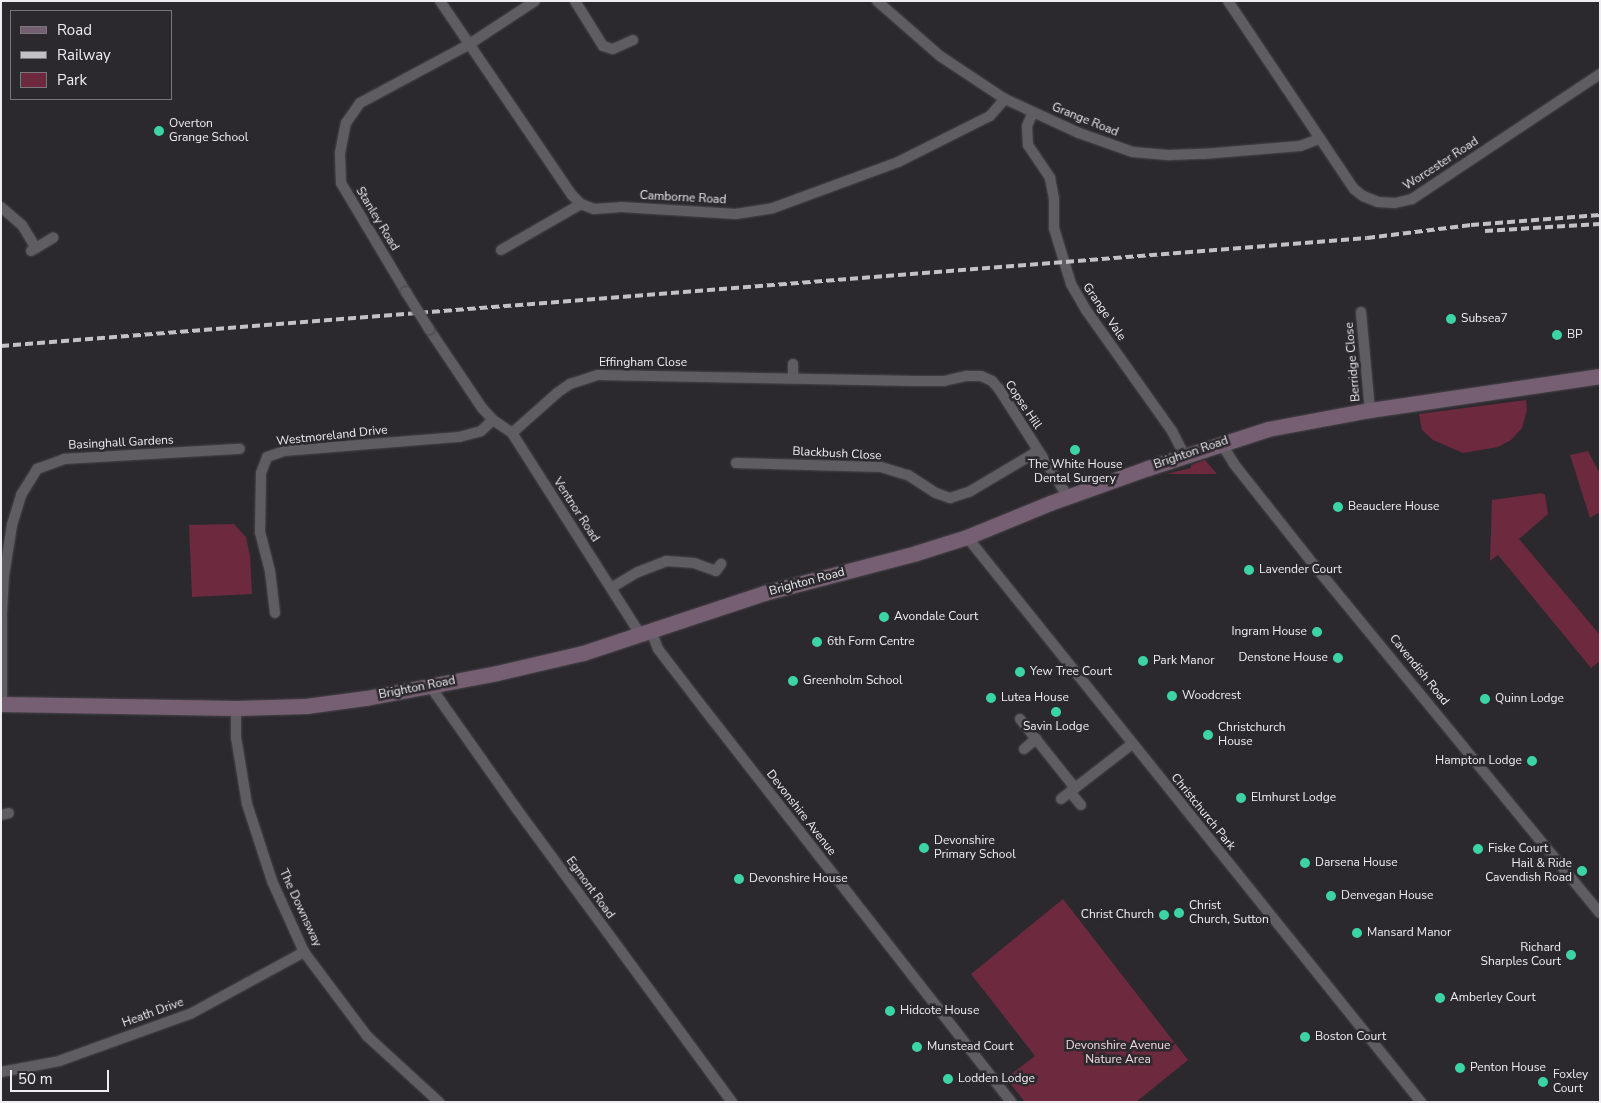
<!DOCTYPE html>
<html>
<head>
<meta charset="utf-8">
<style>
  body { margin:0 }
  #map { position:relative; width:1601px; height:1103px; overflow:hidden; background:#2b292e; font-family:"Nunito Sans",sans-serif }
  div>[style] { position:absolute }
  .green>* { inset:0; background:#6d293d }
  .roads { filter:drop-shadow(0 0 1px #49464b) drop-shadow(0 0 1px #49464b) }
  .minor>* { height:10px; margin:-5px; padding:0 5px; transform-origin:5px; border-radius:5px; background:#5f5c62 }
  .secondary>* { height:15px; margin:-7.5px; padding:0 7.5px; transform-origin:7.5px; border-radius:7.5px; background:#765f73 }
  .rail>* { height:4px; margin-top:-2px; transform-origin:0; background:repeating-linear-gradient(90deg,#c3c1c5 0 8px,transparent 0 12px) }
  .bridges { filter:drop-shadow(0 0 1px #49464b) drop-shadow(0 0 1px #49464b) }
  .minor-bridge>* { height:10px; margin:-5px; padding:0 5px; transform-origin:5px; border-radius:5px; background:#5f5c62 }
  .dots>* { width:14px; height:14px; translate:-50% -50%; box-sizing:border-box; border:2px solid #2b292e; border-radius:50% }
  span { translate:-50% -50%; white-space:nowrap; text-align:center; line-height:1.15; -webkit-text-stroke:5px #2b292e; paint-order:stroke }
  .street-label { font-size:12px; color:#efedf1 }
  .poi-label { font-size:12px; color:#efedf1 }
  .left { translate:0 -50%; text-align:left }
  .right { translate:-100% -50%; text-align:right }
  .park-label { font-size:12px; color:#f1d9dd }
  .frame { position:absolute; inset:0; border:2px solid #efedf1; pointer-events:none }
  .legend { position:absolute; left:10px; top:10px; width:162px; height:90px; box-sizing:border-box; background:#2b292e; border:1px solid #79777c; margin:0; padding:6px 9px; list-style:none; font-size:15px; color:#efedf1 }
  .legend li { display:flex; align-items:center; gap:10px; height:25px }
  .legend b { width:25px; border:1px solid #79777c }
  .scale { position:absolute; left:10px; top:1070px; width:99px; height:22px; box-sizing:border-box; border:2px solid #efedf1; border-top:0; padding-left:6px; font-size:15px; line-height:18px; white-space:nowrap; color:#efedf1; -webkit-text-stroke:4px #2b292e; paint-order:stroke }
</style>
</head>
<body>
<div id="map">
  <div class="green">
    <div style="clip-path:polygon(1526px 400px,1527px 410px,1522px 428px,1511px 440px,1498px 447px,1463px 453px,1433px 440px,1422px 430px,1419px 414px)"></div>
    <div style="clip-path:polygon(1588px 451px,1600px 474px,1600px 514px,1598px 513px,1590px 518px,1570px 455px)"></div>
    <div style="clip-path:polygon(1205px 460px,1217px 474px,1166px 474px,1191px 468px,1191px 465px)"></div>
    <div style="clip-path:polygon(1542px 493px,1545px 495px,1548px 514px,1519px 539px,1600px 635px,1600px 661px,1591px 668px,1498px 555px,1490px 561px,1492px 500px)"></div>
    <div style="clip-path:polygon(234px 524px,246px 537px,250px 556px,252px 594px,192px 597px,189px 525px)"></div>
    <div style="clip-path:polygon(1063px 899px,1188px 1060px,1136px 1102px,1025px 1102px,1006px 1078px,1035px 1056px,971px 974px)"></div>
  </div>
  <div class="roads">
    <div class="minor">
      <div style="left:440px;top:1px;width:235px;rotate:55.8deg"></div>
      <div style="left:572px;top:195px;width:13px;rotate:45deg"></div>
      <div style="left:581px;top:204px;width:14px;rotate:21deg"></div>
      <div style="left:594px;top:209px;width:27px;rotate:-4deg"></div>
      <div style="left:621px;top:207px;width:115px;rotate:3.5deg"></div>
      <div style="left:736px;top:214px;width:37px;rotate:-9deg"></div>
      <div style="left:773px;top:208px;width:133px;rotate:-20.2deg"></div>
      <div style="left:898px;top:162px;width:103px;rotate:-26.6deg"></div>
      <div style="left:990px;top:116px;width:23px;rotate:-49deg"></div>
      <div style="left:575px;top:1px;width:53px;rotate:58.1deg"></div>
      <div style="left:603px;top:46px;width:10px;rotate:17deg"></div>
      <div style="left:613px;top:49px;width:22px;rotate:-24deg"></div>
      <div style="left:877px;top:1px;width:84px;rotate:41.1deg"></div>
      <div style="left:940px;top:56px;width:78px;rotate:33.5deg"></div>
      <div style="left:1005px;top:99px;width:81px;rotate:24.7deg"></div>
      <div style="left:1079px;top:133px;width:57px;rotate:19.4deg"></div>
      <div style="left:1133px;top:152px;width:37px;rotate:5deg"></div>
      <div style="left:1170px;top:155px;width:33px;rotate:-2deg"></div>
      <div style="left:1203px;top:154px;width:97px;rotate:-4.7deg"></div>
      <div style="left:1300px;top:146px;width:20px;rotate:-20deg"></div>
      <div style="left:1228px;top:1px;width:226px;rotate:56.2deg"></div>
      <div style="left:1354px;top:189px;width:11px;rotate:38deg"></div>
      <div style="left:1363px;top:196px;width:16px;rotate:22deg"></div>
      <div style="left:1378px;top:202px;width:17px;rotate:3deg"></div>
      <div style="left:1395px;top:203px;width:17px;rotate:-13deg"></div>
      <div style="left:1412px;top:199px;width:226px;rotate:-33.6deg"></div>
      <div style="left:1033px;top:112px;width:15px;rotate:113deg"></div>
      <div style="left:1027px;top:126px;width:19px;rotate:87deg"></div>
      <div style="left:1028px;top:145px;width:40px;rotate:56deg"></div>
      <div style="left:1050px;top:178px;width:21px;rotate:79deg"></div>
      <div style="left:1054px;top:199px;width:29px;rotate:90deg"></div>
      <div style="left:1054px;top:228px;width:59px;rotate:73.1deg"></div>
      <div style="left:1071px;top:284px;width:30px;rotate:60deg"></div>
      <div style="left:1086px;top:310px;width:148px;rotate:54.6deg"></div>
      <div style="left:1172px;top:431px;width:27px;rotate:63deg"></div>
      <div style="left:1px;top:207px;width:28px;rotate:41deg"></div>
      <div style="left:22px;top:225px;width:27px;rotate:59deg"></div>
      <div style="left:501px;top:250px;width:92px;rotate:-29.9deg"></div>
      <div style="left:31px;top:251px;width:26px;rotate:-31deg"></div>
      <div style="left:406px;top:292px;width:127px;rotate:-120.8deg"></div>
      <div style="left:341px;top:183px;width:30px;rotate:-92deg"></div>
      <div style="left:340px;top:153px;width:31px;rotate:-79deg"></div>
      <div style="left:346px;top:123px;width:24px;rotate:-55deg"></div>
      <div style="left:360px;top:103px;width:123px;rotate:-28.2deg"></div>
      <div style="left:468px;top:45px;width:80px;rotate:-33.3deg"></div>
      <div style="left:1361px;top:312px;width:98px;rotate:84.8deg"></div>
      <div style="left:429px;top:329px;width:95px;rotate:56.1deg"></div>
      <div style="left:482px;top:408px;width:16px;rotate:47deg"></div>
      <div style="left:493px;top:420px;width:23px;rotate:34deg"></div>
      <div style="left:512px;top:433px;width:238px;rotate:57.5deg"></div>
      <div style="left:793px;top:378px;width:14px;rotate:-90deg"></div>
      <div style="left:512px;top:433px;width:60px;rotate:-41.6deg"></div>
      <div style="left:557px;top:393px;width:16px;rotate:-35deg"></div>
      <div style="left:570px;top:384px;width:29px;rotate:-18deg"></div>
      <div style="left:598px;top:375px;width:317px;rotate:1.1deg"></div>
      <div style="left:915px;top:381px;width:29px"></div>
      <div style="left:944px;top:381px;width:23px;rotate:-13deg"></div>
      <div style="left:966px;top:376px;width:15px"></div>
      <div style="left:981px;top:376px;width:12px;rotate:24deg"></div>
      <div style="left:992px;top:381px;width:11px;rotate:49deg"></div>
      <div style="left:999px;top:389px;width:128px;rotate:57.4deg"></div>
      <div style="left:1221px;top:443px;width:25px;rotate:58deg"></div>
      <div style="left:1234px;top:464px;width:129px;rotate:51.6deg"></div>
      <div style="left:1314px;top:565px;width:450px;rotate:50.6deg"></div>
      <div style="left:736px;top:463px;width:145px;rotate:1.6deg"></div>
      <div style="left:881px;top:467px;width:28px;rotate:17deg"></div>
      <div style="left:908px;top:475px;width:33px;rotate:33deg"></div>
      <div style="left:936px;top:493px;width:15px;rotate:20deg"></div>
      <div style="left:950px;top:498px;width:20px;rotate:-18deg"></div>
      <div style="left:969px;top:492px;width:80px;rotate:-30.7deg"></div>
      <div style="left:967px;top:537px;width:725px;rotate:51.22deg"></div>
      <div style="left:611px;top:588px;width:31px;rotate:-31deg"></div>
      <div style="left:638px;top:572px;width:30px;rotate:-21deg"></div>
      <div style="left:666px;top:561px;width:28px;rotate:4deg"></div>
      <div style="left:694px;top:563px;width:23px;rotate:20deg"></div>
      <div style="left:716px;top:571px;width:9px;rotate:-54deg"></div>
      <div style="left:275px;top:613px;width:42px;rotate:-96.8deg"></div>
      <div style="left:270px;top:571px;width:40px;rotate:-104.4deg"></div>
      <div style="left:260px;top:532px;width:59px;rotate:-89deg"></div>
      <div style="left:261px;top:473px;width:17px;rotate:-69deg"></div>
      <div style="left:267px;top:457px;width:18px;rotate:-19deg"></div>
      <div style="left:284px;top:451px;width:176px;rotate:-4.6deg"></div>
      <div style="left:459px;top:437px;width:23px;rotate:-15deg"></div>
      <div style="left:481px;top:431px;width:16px;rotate:-43deg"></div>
      <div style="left:651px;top:630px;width:20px;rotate:70deg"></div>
      <div style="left:658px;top:649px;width:77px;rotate:52.4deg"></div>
      <div style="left:705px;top:710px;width:497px;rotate:52deg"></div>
      <div style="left:430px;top:686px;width:149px;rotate:54.8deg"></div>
      <div style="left:516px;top:808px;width:365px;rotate:53.7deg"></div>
      <div style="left:2px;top:704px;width:91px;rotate:-90deg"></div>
      <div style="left:2px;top:613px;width:37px;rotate:-87deg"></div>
      <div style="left:4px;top:576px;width:52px;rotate:-81.1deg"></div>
      <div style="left:12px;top:525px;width:31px;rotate:-73deg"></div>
      <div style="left:21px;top:495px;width:31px;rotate:-58deg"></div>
      <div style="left:37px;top:469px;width:29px;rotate:-20deg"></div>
      <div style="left:64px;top:459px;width:176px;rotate:-3.3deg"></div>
      <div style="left:236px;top:708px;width:29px;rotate:90deg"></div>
      <div style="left:236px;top:737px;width:68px;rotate:80.7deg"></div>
      <div style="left:247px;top:804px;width:81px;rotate:72deg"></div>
      <div style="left:272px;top:881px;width:78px;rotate:65.7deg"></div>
      <div style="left:304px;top:952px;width:105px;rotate:53.1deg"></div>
      <div style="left:367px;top:1036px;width:98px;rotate:42.5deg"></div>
      <div style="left:1020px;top:719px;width:88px;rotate:51.4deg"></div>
      <div style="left:1075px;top:788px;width:72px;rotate:-37.7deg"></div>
      <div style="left:1024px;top:749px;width:16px;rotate:-40deg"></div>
      <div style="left:1070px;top:792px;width:17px;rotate:50deg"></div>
      <div style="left:1061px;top:799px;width:18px;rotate:-38deg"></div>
      <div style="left:1px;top:815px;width:8px;rotate:-14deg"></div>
      <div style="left:1px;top:1072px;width:59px;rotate:-10.7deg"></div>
      <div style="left:59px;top:1061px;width:141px;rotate:-19.8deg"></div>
      <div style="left:192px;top:1013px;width:128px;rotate:-28.6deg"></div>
    </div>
    <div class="secondary">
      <div style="left:1px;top:704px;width:235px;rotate:1deg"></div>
      <div style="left:236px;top:708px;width:70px;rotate:-1.6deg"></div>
      <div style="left:306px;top:706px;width:61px;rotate:-7.6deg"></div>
      <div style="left:366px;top:698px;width:133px;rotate:-10.8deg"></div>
      <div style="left:497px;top:673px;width:88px;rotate:-13.1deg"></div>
      <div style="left:583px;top:653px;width:191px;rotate:-18.3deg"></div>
      <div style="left:764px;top:593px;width:157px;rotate:-14.7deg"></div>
      <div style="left:916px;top:553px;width:53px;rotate:-17.4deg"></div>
      <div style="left:967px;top:537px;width:90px;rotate:-22.3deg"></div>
      <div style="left:1050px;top:503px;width:104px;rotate:-19.7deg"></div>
      <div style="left:1148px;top:468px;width:126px;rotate:-18deg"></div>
      <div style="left:1268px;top:429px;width:104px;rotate:-10.6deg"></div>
      <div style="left:1370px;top:410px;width:232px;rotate:-8.4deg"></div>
    </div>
  </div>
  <div class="rail">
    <div style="left:1485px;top:231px;width:115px;rotate:-3.5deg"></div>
    <div style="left:1px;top:346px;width:1370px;rotate:-4.52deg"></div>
    <div style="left:1367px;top:238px;width:105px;rotate:-7.1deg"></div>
    <div style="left:1471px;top:225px;width:129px;rotate:-4.4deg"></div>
  </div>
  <div class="bridges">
    <div class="minor-bridge">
      <div style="left:406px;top:292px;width:44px;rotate:58.1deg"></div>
    </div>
  </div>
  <div class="dots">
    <div style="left:159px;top:131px;background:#3cd4a4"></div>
    <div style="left:1451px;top:319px;background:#3cd4a4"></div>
    <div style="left:1557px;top:335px;background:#3cd4a4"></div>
    <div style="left:1075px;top:450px;background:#3cd4a4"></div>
    <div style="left:1338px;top:507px;background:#3cd4a4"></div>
    <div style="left:1249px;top:570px;background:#3cd4a4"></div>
    <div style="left:884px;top:617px;background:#3cd4a4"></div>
    <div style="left:1317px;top:632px;background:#3cd4a4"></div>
    <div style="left:817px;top:642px;background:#3cd4a4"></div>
    <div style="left:1338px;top:658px;background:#3cd4a4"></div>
    <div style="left:1143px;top:661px;background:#3cd4a4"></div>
    <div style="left:1020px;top:672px;background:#3cd4a4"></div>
    <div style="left:793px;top:681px;background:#3cd4a4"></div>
    <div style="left:1172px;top:696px;background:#3cd4a4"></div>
    <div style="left:991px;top:698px;background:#3cd4a4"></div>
    <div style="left:1485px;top:699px;background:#3cd4a4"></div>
    <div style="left:1056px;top:712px;background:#3cd4a4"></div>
    <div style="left:1208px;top:735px;background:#3cd4a4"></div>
    <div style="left:1532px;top:761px;background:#3cd4a4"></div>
    <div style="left:1241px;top:798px;background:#3cd4a4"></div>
    <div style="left:924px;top:848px;background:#3cd4a4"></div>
    <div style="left:1478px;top:849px;background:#3cd4a4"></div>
    <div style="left:1305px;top:863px;background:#3cd4a4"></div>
    <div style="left:1582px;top:871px;background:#3cd4a4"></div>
    <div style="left:739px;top:879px;background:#3cd4a4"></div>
    <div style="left:1331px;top:896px;background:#3cd4a4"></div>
    <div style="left:1179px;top:913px;background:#3cd4a4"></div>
    <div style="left:1164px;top:915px;background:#3cd4a4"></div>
    <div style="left:1357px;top:933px;background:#3cd4a4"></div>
    <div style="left:1571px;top:955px;background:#3cd4a4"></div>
    <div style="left:1440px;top:998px;background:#3cd4a4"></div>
    <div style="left:890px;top:1011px;background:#3cd4a4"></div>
    <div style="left:1305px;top:1037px;background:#3cd4a4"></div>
    <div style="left:917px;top:1047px;background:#3cd4a4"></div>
    <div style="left:1460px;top:1068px;background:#3cd4a4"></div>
    <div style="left:948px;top:1079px;background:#3cd4a4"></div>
    <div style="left:1543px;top:1082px;background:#3cd4a4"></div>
  </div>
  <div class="street-label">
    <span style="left:1085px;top:120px;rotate:22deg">Grange Road</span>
    <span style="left:1441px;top:164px;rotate:-33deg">Worcester Road</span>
    <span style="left:683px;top:198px;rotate:3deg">Camborne Road</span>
    <span style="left:377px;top:219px;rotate:59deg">Stanley Road</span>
    <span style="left:1104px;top:312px;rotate:56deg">Grange Vale</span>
    <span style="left:1353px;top:362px;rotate:-95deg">Berridge Close</span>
    <span style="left:643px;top:363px">Effingham Close</span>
    <span style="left:1023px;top:405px;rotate:56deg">Copse Hill</span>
    <span style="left:332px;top:436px;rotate:-6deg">Westmoreland Drive</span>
    <span style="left:121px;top:443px;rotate:-3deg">Basinghall Gardens</span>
    <span style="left:1191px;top:453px;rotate:-19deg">Brighton Road</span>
    <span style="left:837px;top:454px;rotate:3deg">Blackbush Close</span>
    <span style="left:576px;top:510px;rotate:57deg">Ventnor Road</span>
    <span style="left:807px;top:582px;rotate:-15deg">Brighton Road</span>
    <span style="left:1419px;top:670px;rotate:51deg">Cavendish Road</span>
    <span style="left:417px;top:688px;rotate:-11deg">Brighton Road</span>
    <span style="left:1203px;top:812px;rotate:51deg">Christchurch Park</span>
    <span style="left:801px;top:813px;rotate:52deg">Devonshire Avenue</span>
    <span style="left:590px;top:888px;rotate:54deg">Egmont Road</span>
    <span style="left:300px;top:908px;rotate:65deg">The Downsway</span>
    <span style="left:153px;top:1013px;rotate:-20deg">Heath Drive</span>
  </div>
  <div class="poi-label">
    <span class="left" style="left:169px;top:131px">Overton<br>Grange School</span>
    <span class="left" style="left:1461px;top:319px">Subsea7</span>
    <span class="left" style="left:1567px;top:335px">BP</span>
    <span style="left:1075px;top:472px">The White House<br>Dental Surgery</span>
    <span class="left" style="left:1348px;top:507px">Beauclere House</span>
    <span class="left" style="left:1259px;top:570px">Lavender Court</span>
    <span class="left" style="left:894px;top:617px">Avondale Court</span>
    <span class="right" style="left:1307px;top:632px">Ingram House</span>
    <span class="left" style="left:827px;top:642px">6th Form Centre</span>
    <span class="right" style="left:1328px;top:658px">Denstone House</span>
    <span class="left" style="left:1153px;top:661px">Park Manor</span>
    <span class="left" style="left:1030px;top:672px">Yew Tree Court</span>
    <span class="left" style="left:803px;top:681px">Greenholm School</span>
    <span class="left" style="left:1182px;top:696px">Woodcrest</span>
    <span class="left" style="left:1001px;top:698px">Lutea House</span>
    <span class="left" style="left:1495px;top:699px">Quinn Lodge</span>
    <span style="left:1056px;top:727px">Savin Lodge</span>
    <span class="left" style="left:1218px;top:735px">Christchurch<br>House</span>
    <span class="right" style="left:1522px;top:761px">Hampton Lodge</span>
    <span class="left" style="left:1251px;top:798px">Elmhurst Lodge</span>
    <span class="left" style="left:934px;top:848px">Devonshire<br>Primary School</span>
    <span class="left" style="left:1488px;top:849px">Fiske Court</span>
    <span class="left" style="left:1315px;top:863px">Darsena House</span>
    <span class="right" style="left:1572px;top:871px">Hail &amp; Ride<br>Cavendish Road</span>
    <span class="left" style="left:749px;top:879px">Devonshire House</span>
    <span class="left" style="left:1341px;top:896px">Denvegan House</span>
    <span class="left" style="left:1189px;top:913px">Christ<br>Church, Sutton</span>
    <span class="right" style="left:1154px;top:915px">Christ Church</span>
    <span class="left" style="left:1367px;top:933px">Mansard Manor</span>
    <span class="right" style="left:1561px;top:955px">Richard<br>Sharples Court</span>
    <span class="left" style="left:1450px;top:998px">Amberley Court</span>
    <span class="left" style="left:900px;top:1011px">Hidcote House</span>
    <span class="left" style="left:1315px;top:1037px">Boston Court</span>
    <span class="left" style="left:927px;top:1047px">Munstead Court</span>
    <span class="left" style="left:1470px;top:1068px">Penton House</span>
    <span class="left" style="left:1553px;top:1082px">Foxley<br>Court</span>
    <span class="left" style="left:958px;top:1079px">Lodden Lodge</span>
  </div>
  <div class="park-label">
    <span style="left:1118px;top:1053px">Devonshire Avenue<br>Nature Area</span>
  </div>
  <div class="frame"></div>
  <ul class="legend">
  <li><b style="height:6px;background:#765f73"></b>Road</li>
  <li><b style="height:6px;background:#c3c1c5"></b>Railway</li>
  <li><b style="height:14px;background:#6d293d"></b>Park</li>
  </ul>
  <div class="scale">50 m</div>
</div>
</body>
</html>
